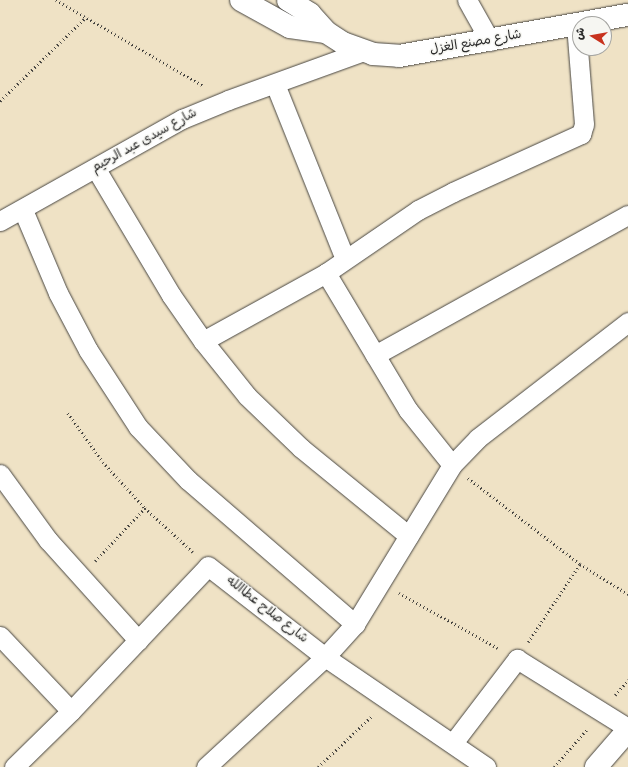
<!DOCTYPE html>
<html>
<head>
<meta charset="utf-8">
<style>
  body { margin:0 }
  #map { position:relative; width:628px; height:767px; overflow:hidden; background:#efe2c5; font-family:Dekko,"Playpen Sans Arabic",sans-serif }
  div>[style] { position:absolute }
  .path>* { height:2.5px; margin-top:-1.25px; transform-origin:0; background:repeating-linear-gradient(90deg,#484642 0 1px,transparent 0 4px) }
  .roads { filter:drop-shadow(0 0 1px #484642) drop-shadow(0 0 1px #484642) }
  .minor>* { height:19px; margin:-9.5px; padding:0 9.5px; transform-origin:9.5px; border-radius:9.5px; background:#fff }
  .tertiary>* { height:22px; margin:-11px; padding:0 11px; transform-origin:11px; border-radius:11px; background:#fff }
  .trunk>* { height:22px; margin:-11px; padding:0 11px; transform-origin:11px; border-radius:11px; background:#fff }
  span { translate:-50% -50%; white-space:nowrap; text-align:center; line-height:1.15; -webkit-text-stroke:3px #f6f6f2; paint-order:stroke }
  .street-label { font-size:13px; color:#2b2b2b }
  .north { position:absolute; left:572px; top:16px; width:40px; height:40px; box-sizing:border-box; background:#f6f6f2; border:1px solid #a5a5a2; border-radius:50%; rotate:281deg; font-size:11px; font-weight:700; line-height:16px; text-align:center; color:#2b2b2b }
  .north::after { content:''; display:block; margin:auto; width:14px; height:18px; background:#c8321e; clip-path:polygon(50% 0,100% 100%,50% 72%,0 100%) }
</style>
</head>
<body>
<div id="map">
  <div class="path">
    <div style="left:56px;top:0;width:171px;rotate:30.2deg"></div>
    <div style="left:0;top:101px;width:120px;rotate:-44.3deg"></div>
    <div style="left:68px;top:413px;width:60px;rotate:54.5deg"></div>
    <div style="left:103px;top:462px;width:62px;rotate:47.6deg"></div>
    <div style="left:145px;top:508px;width:65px;rotate:42.5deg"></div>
    <div style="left:468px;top:478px;width:141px;rotate:37.5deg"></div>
    <div style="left:580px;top:564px;width:57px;rotate:32deg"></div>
    <div style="left:95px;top:561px;width:73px;rotate:-46.7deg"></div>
    <div style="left:399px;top:593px;width:113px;rotate:29.1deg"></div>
    <div style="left:528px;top:642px;width:94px;rotate:-56.3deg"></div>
    <div style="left:615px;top:695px;width:20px;rotate:-49deg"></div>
    <div style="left:318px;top:767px;width:76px;rotate:-43.4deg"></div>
    <div style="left:554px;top:767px;width:52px;rotate:-48.9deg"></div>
  </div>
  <div class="roads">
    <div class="minor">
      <div style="left:467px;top:0;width:47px;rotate:60.7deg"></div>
      <div style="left:275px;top:84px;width:188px;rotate:68.2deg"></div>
      <div style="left:96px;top:169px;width:147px;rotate:59.2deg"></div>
      <div style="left:171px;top:295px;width:56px;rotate:55.2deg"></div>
      <div style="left:203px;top:341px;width:70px;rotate:51.3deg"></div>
      <div style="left:247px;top:396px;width:75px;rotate:43.9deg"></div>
      <div style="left:301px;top:448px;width:139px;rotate:39.2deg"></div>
      <div style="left:23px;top:210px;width:90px;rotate:67.1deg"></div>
      <div style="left:58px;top:293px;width:64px;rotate:62.2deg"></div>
      <div style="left:88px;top:350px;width:92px;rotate:57deg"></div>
      <div style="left:138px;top:427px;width:73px;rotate:46.7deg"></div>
      <div style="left:188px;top:480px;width:221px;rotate:40.8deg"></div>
      <div style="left:0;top:221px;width:209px;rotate:-29.3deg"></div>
      <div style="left:182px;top:119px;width:50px;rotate:-22.4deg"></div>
      <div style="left:228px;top:100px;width:144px;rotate:-19.9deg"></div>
      <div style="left:326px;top:273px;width:160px;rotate:59.1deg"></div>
      <div style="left:408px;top:410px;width:70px;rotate:51.3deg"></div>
      <div style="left:203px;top:341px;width:141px;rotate:-28.9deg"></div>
      <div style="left:326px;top:273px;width:112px;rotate:-34.4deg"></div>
      <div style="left:418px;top:210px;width:39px;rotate:-27deg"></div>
      <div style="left:453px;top:192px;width:141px;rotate:-24.4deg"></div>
      <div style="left:581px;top:134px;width:10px;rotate:-73deg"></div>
      <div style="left:584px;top:124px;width:99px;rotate:-94.6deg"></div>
      <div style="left:375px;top:355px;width:289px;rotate:-29deg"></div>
      <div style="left:0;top:474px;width:82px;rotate:54deg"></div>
      <div style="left:48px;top:540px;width:135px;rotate:48deg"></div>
      <div style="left:0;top:636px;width:103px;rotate:46.6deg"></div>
      <div style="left:453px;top:743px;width:106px;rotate:-52.7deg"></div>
      <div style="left:517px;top:659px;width:131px;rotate:31.9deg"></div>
      <div style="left:14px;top:767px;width:80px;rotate:-44.5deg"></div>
      <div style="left:71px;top:711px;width:199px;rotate:-46.6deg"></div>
      <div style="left:208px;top:566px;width:148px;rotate:37.9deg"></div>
      <div style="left:325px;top:657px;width:195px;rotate:34.3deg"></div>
      <div style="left:206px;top:767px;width:162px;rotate:-42.7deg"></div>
      <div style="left:325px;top:657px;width:45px;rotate:-47.7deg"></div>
      <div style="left:355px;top:624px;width:186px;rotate:-58.6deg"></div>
      <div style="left:452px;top:465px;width:37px;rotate:-46deg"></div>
      <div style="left:478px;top:438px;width:190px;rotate:-37.7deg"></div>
    </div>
    <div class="tertiary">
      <div style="left:241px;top:0;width:56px;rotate:28.9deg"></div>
      <div style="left:290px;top:27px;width:36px;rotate:8deg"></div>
      <div style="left:288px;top:0;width:26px;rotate:32deg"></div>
      <div style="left:310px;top:14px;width:24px;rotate:48deg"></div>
      <div style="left:326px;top:32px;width:20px;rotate:33deg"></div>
      <div style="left:343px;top:43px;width:32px;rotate:20deg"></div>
      <div style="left:373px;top:54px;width:26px;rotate:4deg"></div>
      <div style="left:399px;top:56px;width:233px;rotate:-10.2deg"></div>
    </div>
    <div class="trunk">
      <div style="left:596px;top:767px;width:49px;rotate:-49.1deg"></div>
    </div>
  </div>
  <div class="street-label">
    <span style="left:476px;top:44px;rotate:-10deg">شارع مصنع الغزل</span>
    <span style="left:145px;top:142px;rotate:-29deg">شارع سيدى عبد الرحيم</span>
    <span style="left:266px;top:611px;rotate:38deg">شارع صلاح عطاالله</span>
  </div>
  <div class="north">ش</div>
</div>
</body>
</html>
